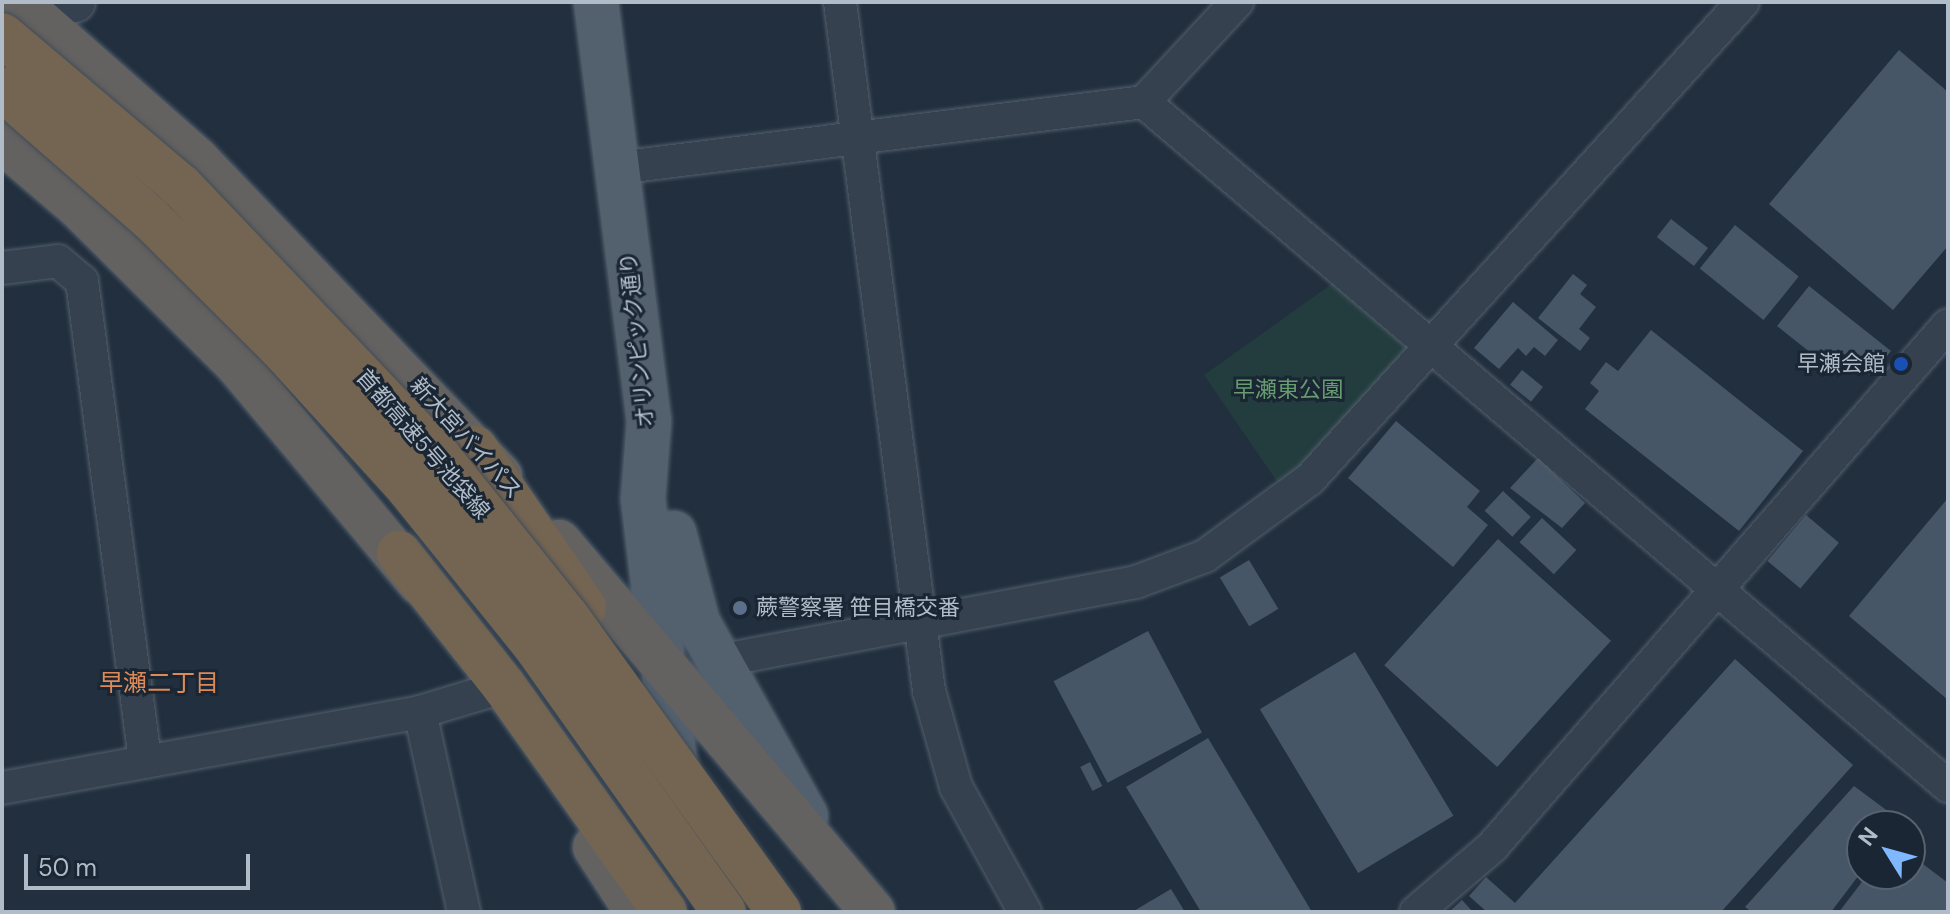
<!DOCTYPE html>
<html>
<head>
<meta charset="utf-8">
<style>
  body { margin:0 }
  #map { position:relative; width:1950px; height:914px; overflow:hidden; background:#212f3e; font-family:"DM Sans","Noto Sans JP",sans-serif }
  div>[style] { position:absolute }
  .green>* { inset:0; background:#233d3f }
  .building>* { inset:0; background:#475667; transform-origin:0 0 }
  .roads { filter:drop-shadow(0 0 2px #535f6c) drop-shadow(0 0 2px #535f6c) }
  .minor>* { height:32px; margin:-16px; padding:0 16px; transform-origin:16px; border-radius:16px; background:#35414e }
  .tertiary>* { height:40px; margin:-20px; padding:0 20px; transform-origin:20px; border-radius:20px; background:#35414e }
  .primary>* { height:44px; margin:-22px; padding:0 22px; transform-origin:22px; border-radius:22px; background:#53606e }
  .trunk>* { height:44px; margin:-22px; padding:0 22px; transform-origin:22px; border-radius:22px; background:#646260 }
  .motorway>* { height:44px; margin:-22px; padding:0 22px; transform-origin:22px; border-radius:22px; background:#746552 }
  .bridges { filter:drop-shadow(0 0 2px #404c59) drop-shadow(0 0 2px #404c59) }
  .motorway-bridge>* { height:44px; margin:-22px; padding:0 22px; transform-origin:22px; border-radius:22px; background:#746552 }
  .dots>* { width:22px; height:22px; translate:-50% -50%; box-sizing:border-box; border:4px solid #1a2633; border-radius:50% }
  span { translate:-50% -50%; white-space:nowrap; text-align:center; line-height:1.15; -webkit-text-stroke:6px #1a2633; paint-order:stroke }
  .street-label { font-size:22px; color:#b1bcc9 }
  .poi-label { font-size:22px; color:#b1bcc9 }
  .right { translate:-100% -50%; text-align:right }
  .left { translate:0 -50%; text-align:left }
  .park-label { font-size:22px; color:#669c6f }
  .neighbourhood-label { font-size:24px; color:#dc8a59 }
  .frame { position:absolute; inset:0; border:4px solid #b1bcc9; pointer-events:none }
  .north { position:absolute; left:1846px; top:810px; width:80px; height:80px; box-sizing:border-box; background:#1a2633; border:2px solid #56626f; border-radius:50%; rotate:307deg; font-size:22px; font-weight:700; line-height:32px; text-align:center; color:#b1bcc9 }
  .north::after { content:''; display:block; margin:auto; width:28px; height:36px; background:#80b8ff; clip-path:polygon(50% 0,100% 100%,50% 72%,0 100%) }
  .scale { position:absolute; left:24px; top:854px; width:226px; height:36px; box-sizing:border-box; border:4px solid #b1bcc9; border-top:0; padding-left:10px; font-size:24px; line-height:28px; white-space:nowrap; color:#b1bcc9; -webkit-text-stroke:6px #1a2633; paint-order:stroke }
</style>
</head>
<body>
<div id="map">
  <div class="green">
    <div style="clip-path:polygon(1333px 283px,1410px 350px,1304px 464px,1278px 483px,1204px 375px)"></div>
  </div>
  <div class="building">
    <div style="clip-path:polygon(1899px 50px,1948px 92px,1948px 246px,1893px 310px,1769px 204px)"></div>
    <div style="left:1671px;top:219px;width:47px;height:23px;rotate:38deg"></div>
    <div style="left:1735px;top:225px;width:82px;height:56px;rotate:39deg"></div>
    <div style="clip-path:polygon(1573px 274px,1587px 285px,1580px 294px,1596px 307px,1579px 329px,1590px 338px,1580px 351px,1538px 318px)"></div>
    <div style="clip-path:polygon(1809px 286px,1891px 351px,1871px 376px,1838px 349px,1826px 365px,1777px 326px)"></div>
    <div style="clip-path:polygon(1513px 302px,1558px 340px,1545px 356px,1534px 347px,1526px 356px,1518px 348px,1499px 369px,1474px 348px)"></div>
    <div style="clip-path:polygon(1651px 330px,1803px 451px,1739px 531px,1585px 409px,1599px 391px,1590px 383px,1606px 362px,1618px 371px)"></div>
    <div style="left:1522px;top:370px;width:27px;height:19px;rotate:39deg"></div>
    <div style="clip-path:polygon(1396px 421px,1480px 491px,1467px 507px,1488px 525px,1453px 567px,1348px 478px)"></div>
    <div style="clip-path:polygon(1538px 458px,1585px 503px,1562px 528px,1510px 488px)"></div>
    <div style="left:1503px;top:491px;width:38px;height:27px;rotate:43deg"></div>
    <div style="clip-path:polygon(1948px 498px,1948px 700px,1849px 616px)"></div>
    <div style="left:1806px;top:515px;width:43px;height:60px;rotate:40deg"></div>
    <div style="left:1542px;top:518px;width:47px;height:33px;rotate:43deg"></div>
    <div style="left:1498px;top:539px;width:152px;height:170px;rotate:42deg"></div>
    <div style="left:1249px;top:560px;width:57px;height:34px;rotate:59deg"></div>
    <div style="left:1148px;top:631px;width:115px;height:107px;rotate:62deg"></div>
    <div style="left:1355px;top:652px;width:191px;height:111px;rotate:59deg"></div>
    <div style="clip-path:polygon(1735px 659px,1853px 765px,1721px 912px,1487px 912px,1469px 896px,1486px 877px,1515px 903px)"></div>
    <div style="clip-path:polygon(1208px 738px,1312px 912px,1201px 912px,1126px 787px)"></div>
    <div style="left:1090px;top:762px;width:27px;height:11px;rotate:63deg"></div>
    <div style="clip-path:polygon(1854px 786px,1889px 812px,1879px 826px,1862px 826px,1862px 871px,1831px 912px,1752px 912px,1745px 907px)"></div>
    <div style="clip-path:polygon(1910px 854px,1948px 883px,1948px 912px,1839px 912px,1868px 874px,1910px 874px)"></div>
    <div style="clip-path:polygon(1171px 889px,1185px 912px,1132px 912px)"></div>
    <div style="clip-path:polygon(1462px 900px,1473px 912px,1449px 912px)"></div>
  </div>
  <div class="roads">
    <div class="minor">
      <div style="left:840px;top:2px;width:695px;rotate:82.64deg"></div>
      <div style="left:929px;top:691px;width:100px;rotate:74.3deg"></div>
      <div style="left:956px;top:787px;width:143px;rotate:61.1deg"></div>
      <div style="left:1144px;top:102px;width:1056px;rotate:40.39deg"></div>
      <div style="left:617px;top:168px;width:531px;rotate:-7.14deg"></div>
      <div style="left:1144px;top:102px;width:137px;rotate:-47.1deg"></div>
      <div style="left:2px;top:268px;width:56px;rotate:-7.1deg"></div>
      <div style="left:58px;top:261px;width:31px;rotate:40deg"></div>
      <div style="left:82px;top:281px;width:485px;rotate:82.5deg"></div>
      <div style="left:718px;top:661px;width:425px;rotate:-10.7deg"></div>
      <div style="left:1136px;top:582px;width:74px;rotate:-20.6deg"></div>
      <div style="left:1205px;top:556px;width:130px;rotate:-36.3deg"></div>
      <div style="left:1310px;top:479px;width:644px;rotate:-47.77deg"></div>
      <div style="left:420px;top:712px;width:205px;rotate:77.6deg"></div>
      <div style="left:2px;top:788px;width:425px;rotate:-10.3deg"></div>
      <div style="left:420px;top:712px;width:76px;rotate:-16.8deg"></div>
      <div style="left:1416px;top:912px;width:100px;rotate:-40.5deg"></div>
      <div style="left:1492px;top:847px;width:693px;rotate:-48.86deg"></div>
    </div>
    <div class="tertiary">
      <div style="left:2px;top:6px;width:73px;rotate:-3.1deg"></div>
    </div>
    <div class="primary">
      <div style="left:596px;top:2px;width:422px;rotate:82.8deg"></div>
      <div style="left:649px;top:421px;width:78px;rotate:94.4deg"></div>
      <div style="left:643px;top:499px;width:281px;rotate:83.1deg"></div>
      <div style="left:674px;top:533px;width:93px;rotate:75.1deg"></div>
      <div style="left:698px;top:623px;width:221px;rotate:60.8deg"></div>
    </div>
    <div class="trunk">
      <div style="left:18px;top:2px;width:239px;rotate:41.4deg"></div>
      <div style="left:197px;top:160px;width:438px;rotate:46.2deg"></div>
      <div style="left:2px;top:141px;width:99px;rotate:40.5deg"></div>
      <div style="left:77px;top:205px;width:226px;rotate:44.8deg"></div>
      <div style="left:237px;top:364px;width:285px;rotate:50.1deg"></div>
      <div style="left:559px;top:542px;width:485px;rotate:49.7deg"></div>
      <div style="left:595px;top:847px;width:77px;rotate:57.1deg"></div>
    </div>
    <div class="motorway">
      <div style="left:475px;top:448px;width:193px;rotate:55.6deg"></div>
      <div style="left:399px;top:553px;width:169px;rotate:51.7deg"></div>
      <div style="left:504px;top:686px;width:277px;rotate:54.5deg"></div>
    </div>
  </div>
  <div class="bridges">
    <div class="motorway-bridge">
      <div style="left:2px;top:35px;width:234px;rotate:40.2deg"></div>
      <div style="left:181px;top:186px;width:374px;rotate:46.4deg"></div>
      <div style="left:439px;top:457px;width:206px;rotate:51.3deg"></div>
      <div style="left:568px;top:618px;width:362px;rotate:54.3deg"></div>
      <div style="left:2px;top:89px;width:196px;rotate:41.1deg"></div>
      <div style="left:150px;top:218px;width:183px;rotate:44.8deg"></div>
      <div style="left:280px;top:347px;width:192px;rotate:47.7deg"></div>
      <div style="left:409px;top:489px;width:198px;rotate:51.2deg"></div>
      <div style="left:533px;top:643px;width:330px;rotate:54.6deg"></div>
    </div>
  </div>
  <div class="dots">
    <div style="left:1901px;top:364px;background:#1a4fb4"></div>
    <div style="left:740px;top:608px;background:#5c6f8a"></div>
  </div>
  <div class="street-label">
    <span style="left:637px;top:340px;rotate:-96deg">オリンピック通り</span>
    <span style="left:466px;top:438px;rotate:48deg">新大宮バイパス</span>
    <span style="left:423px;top:444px;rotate:49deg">首都高速5号池袋線</span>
  </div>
  <div class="poi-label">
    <span class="right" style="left:1885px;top:364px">早瀬会館</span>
    <span class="left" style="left:756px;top:608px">蕨警察署 笹目橋交番</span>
  </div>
  <div class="park-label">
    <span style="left:1288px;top:390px">早瀬東公園</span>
  </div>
  <div class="neighbourhood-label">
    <span style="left:159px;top:683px">早瀬二丁目</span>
  </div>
  <div class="frame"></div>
  <div class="north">N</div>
  <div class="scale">50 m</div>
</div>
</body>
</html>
